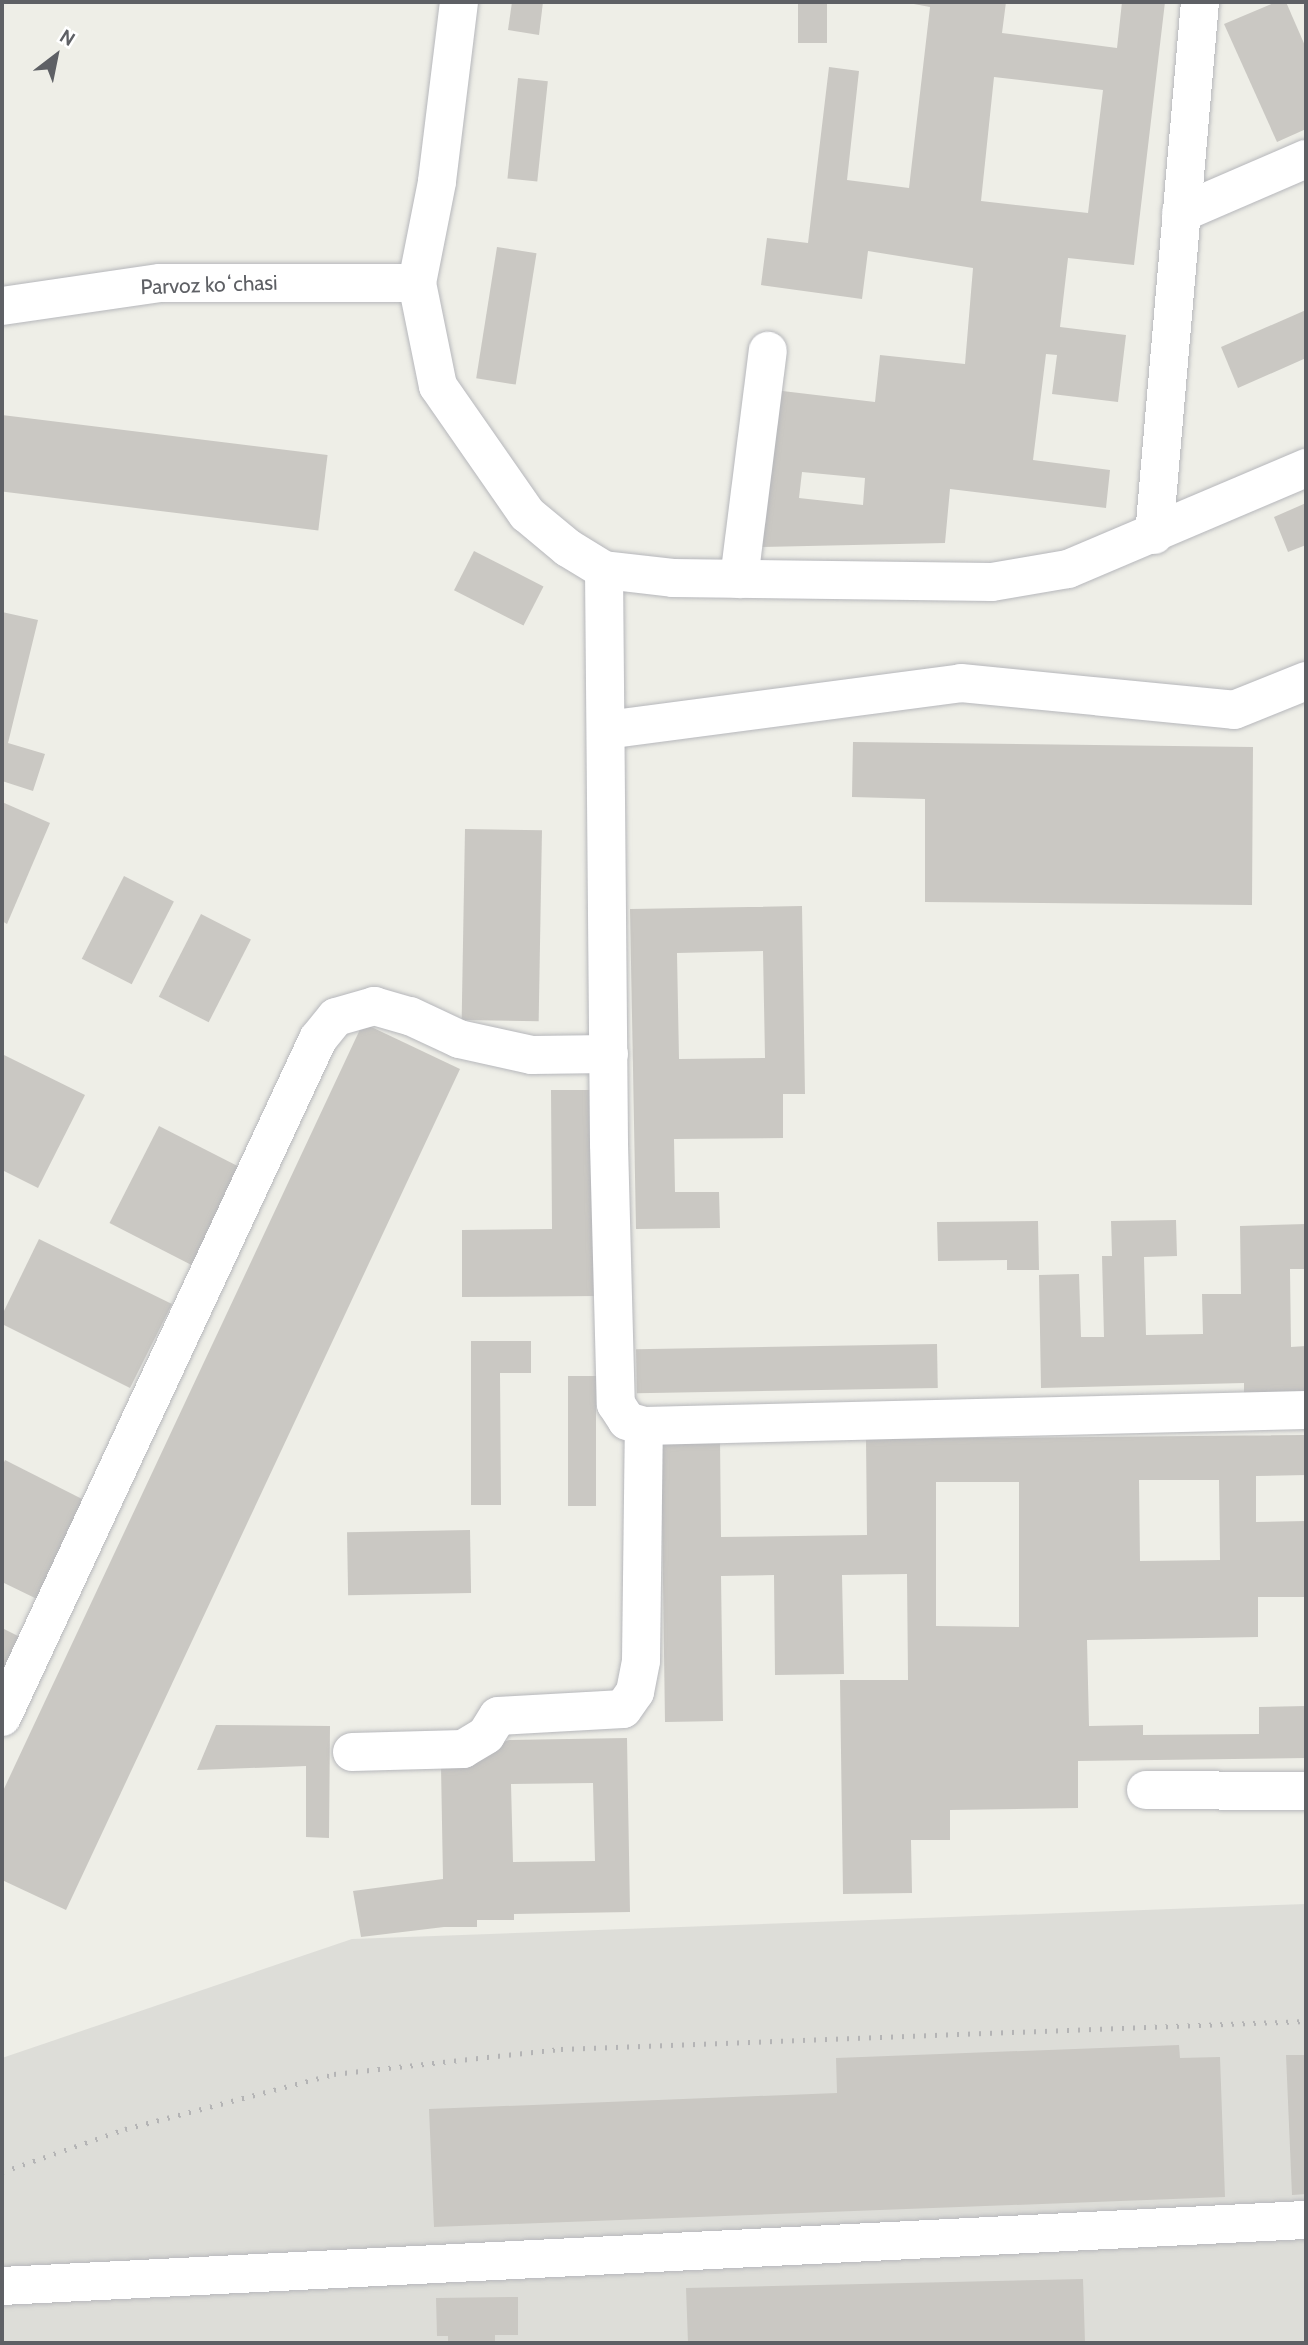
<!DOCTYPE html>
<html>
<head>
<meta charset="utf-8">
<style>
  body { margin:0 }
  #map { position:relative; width:1308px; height:2345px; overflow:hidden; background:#eeeee7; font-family:Cabin,sans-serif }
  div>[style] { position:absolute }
  .industrial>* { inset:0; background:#ddddd8 }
  .building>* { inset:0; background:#cac8c3; transform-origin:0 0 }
  .roads { filter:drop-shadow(0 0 2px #b6b7bb) drop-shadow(0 0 2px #b6b7bb) }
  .minor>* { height:38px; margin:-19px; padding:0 19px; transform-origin:19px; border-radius:19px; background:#fff }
  .rail>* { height:5px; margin-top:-2.5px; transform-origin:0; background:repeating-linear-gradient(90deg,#b4b4b5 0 2px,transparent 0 11px) }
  span { translate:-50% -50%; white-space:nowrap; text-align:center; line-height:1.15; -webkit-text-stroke:5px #fff; paint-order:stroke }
  .street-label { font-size:21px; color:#5e6065 }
  .frame { position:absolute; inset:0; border:4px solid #5e6065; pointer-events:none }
  .north { position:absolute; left:21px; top:21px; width:70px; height:70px; -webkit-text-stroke:5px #fff; paint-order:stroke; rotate:32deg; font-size:19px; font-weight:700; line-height:28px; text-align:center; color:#5e6065 }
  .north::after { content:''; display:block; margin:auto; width:24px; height:32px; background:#5e6065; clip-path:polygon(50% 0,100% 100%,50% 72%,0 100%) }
</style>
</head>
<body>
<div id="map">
  <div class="industrial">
    <div style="clip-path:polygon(1306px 1904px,1306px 2343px,2px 2343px,2px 2058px,352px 1939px)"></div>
  </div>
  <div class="building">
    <div style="clip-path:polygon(512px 2px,543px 2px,539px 35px,508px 30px)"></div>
    <div style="left:798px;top:2px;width:29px;height:41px"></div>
    <div style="clip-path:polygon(evenodd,903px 2px,1006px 2px,1002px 33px,1117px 48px,1122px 2px,1165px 2px,1134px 265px,1068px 258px,1060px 327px,1126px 335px,1118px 402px,1052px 394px,1057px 355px,1046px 354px,1033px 460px,1110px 470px,1106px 508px,950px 489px,945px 543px,757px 547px,774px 390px,875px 402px,880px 355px,965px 364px,973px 268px,868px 251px,862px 299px,761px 285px,767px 238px,808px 243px,829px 67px,859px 71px,847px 180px,909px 188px,930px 7px,903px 2px,994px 77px,1103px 90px,1088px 213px,981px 201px,994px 77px,903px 2px,802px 472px,865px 478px,863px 505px,799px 498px,802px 472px)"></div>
    <div style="clip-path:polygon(1276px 2px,1286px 2px,1306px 48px,1306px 129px,1277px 142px,1224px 24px)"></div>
    <div style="left:518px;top:78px;width:30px;height:101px;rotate:6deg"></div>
    <div style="left:497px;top:247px;width:40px;height:133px;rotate:9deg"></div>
    <div style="clip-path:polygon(1306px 310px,1306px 358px,1238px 388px,1221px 347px)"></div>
    <div style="left:2px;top:415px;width:328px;height:76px;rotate:7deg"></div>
    <div style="clip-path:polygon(1306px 503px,1306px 545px,1288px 552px,1274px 517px)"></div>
    <div style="left:474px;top:551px;width:78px;height:44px;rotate:27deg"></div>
    <div style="clip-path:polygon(2px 612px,38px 620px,8px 743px,45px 754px,33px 791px,2px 781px)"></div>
    <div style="clip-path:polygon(853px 742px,1253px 747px,1252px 905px,925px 902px,925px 799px,852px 797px)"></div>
    <div style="clip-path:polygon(2px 802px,50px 823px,7px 924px,2px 921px)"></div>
    <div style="left:465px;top:829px;width:77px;height:191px;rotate:1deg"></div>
    <div style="left:124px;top:876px;width:56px;height:93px;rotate:27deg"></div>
    <div style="clip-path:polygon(evenodd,802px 906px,805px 1094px,783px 1094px,783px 1138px,674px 1139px,675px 1192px,719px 1192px,720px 1228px,636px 1229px,630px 909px,802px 906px,763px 951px,765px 1058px,679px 1059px,677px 953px,763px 951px)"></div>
    <div style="left:201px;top:914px;width:56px;height:93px;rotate:27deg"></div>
    <div style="clip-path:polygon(363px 1023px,460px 1069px,66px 1910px,2px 1880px,2px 1793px)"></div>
    <div style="clip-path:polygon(2px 1054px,85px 1095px,38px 1188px,2px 1170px)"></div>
    <div style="clip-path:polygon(551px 1090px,596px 1090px,599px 1296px,462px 1297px,462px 1230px,552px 1229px)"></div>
    <div style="left:159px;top:1126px;width:92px;height:109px;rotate:27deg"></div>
    <div style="clip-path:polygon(1176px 1220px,1177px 1256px,1144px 1257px,1146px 1335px,1203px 1334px,1202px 1294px,1241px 1294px,1240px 1226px,1306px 1224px,1306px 1269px,1290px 1269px,1291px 1347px,1306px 1346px,1306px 1393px,1244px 1394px,1244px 1383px,1041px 1388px,1039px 1275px,1079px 1274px,1081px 1337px,1104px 1337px,1102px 1256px,1112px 1256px,1111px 1221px)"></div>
    <div style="clip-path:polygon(1038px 1221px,1039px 1270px,1007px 1270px,1007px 1260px,938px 1261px,937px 1222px)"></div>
    <div style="clip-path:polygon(39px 1239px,172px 1304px,130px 1388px,2px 1324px,2px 1315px)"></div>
    <div style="clip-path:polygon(471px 1341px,531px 1341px,531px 1373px,500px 1373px,501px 1505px,471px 1505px)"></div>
    <div style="left:937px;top:1344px;width:44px;height:301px;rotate:89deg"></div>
    <div style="left:568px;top:1376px;width:28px;height:130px"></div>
    <div style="clip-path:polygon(evenodd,1306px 1435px,1306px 1475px,1256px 1476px,1256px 1522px,1306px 1521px,1306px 1597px,1258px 1597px,1258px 1637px,1087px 1640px,1089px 1726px,1143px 1725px,1143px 1735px,1259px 1734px,1259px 1707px,1306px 1706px,1306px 1758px,1078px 1761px,1078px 1808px,950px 1810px,950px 1840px,911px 1840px,912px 1893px,843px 1894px,840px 1680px,908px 1680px,907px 1574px,842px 1575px,844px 1674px,775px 1675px,774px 1575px,721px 1576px,723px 1721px,665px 1722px,661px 1440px,720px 1439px,721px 1537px,867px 1535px,866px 1439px,1306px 1435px,1139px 1480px,1219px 1480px,1220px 1560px,1140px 1561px,1139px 1480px,1306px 1435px,936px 1482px,1019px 1482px,1019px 1627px,936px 1626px,936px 1482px)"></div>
    <div style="clip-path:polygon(5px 1460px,86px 1501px,37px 1599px,2px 1582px,2px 1467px)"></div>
    <div style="left:470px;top:1530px;width:63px;height:123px;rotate:89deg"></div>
    <div style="clip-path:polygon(2px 1628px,20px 1637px,2px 1673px)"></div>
    <div style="clip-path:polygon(216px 1725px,330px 1726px,329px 1838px,306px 1837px,306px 1766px,197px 1770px)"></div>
    <div style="clip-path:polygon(evenodd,627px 1738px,630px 1912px,514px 1914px,514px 1920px,477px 1920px,477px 1927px,444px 1927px,361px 1937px,353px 1891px,443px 1879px,441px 1766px,509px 1740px,627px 1738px,593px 1783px,595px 1861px,513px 1862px,511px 1784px,593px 1783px)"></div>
    <div style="clip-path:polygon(1179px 2045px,1180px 2058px,1220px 2057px,1225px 2197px,434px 2227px,429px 2109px,837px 2093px,836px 2058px)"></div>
    <div style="clip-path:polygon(1286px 2055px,1306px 2055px,1306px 2194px,1292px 2195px)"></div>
    <div style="clip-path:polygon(1083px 2279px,1085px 2343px,688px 2343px,686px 2288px)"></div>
    <div style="clip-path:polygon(518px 2297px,518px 2335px,495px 2335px,495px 2343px,448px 2343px,448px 2336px,437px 2336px,436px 2298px)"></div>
  </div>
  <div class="roads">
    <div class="minor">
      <div style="left:459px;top:2px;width:181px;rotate:97deg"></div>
      <div style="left:437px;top:182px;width:103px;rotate:101.2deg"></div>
      <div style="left:417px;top:283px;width:105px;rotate:78.5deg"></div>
      <div style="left:438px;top:386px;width:156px;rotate:55.2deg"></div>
      <div style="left:527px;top:514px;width:53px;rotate:39.7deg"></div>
      <div style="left:568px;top:548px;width:42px;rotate:31.4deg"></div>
      <div style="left:604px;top:570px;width:69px;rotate:6.6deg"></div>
      <div style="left:673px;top:578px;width:319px;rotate:0.7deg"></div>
      <div style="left:992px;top:582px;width:77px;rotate:-9.7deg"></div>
      <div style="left:1068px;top:569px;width:259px;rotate:-23deg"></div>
      <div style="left:1181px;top:213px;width:136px;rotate:-23.4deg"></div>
      <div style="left:2px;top:306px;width:160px;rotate:-8.3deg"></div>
      <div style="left:160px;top:283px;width:257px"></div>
      <div style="left:1154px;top:535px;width:535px;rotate:-85.07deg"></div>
      <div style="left:604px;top:570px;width:574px;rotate:89.5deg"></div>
      <div style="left:609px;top:1144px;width:260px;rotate:88.5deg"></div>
      <div style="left:616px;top:1404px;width:20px;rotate:57deg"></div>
      <div style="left:627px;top:1421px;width:18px;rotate:16deg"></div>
      <div style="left:644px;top:1426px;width:662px;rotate:-1.38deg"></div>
      <div style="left:739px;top:579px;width:230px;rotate:-82.8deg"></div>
      <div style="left:606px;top:730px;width:358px;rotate:-7.5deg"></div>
      <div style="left:961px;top:683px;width:274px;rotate:5.6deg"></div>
      <div style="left:1234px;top:710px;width:78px;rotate:-21.9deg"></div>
      <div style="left:2px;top:1717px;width:748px;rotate:-65.01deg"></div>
      <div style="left:318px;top:1039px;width:28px;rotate:-51deg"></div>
      <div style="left:336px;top:1017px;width:40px;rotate:-16deg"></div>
      <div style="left:374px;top:1006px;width:37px;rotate:16deg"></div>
      <div style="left:410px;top:1016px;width:54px;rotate:25.1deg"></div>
      <div style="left:459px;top:1039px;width:75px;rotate:12.4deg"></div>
      <div style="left:532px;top:1055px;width:77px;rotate:-0.7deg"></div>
      <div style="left:352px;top:1752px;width:111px;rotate:-1.5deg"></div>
      <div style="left:463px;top:1749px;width:27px;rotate:-31deg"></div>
      <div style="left:486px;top:1735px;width:22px;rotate:-58deg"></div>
      <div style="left:498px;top:1716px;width:125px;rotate:-3.2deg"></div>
      <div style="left:623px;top:1709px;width:21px;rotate:-55deg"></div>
      <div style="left:635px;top:1692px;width:32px;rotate:-79deg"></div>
      <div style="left:641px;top:1661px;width:235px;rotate:-89.3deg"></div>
      <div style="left:1146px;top:1790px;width:160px;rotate:0.4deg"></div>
      <div style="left:2px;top:2286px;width:1306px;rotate:-2.9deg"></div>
    </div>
  </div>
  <div class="rail">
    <div style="left:2px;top:2172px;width:130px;rotate:-19.3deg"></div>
    <div style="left:125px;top:2129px;width:216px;rotate:-14.7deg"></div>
    <div style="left:334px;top:2074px;width:228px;rotate:-6.3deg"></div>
    <div style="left:561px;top:2049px;width:746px;rotate:-2.15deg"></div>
  </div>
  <div class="street-label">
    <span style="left:209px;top:285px;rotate:-2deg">Parvoz koʻchasi</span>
  </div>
  <div class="frame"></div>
  <div class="north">N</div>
</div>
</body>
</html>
